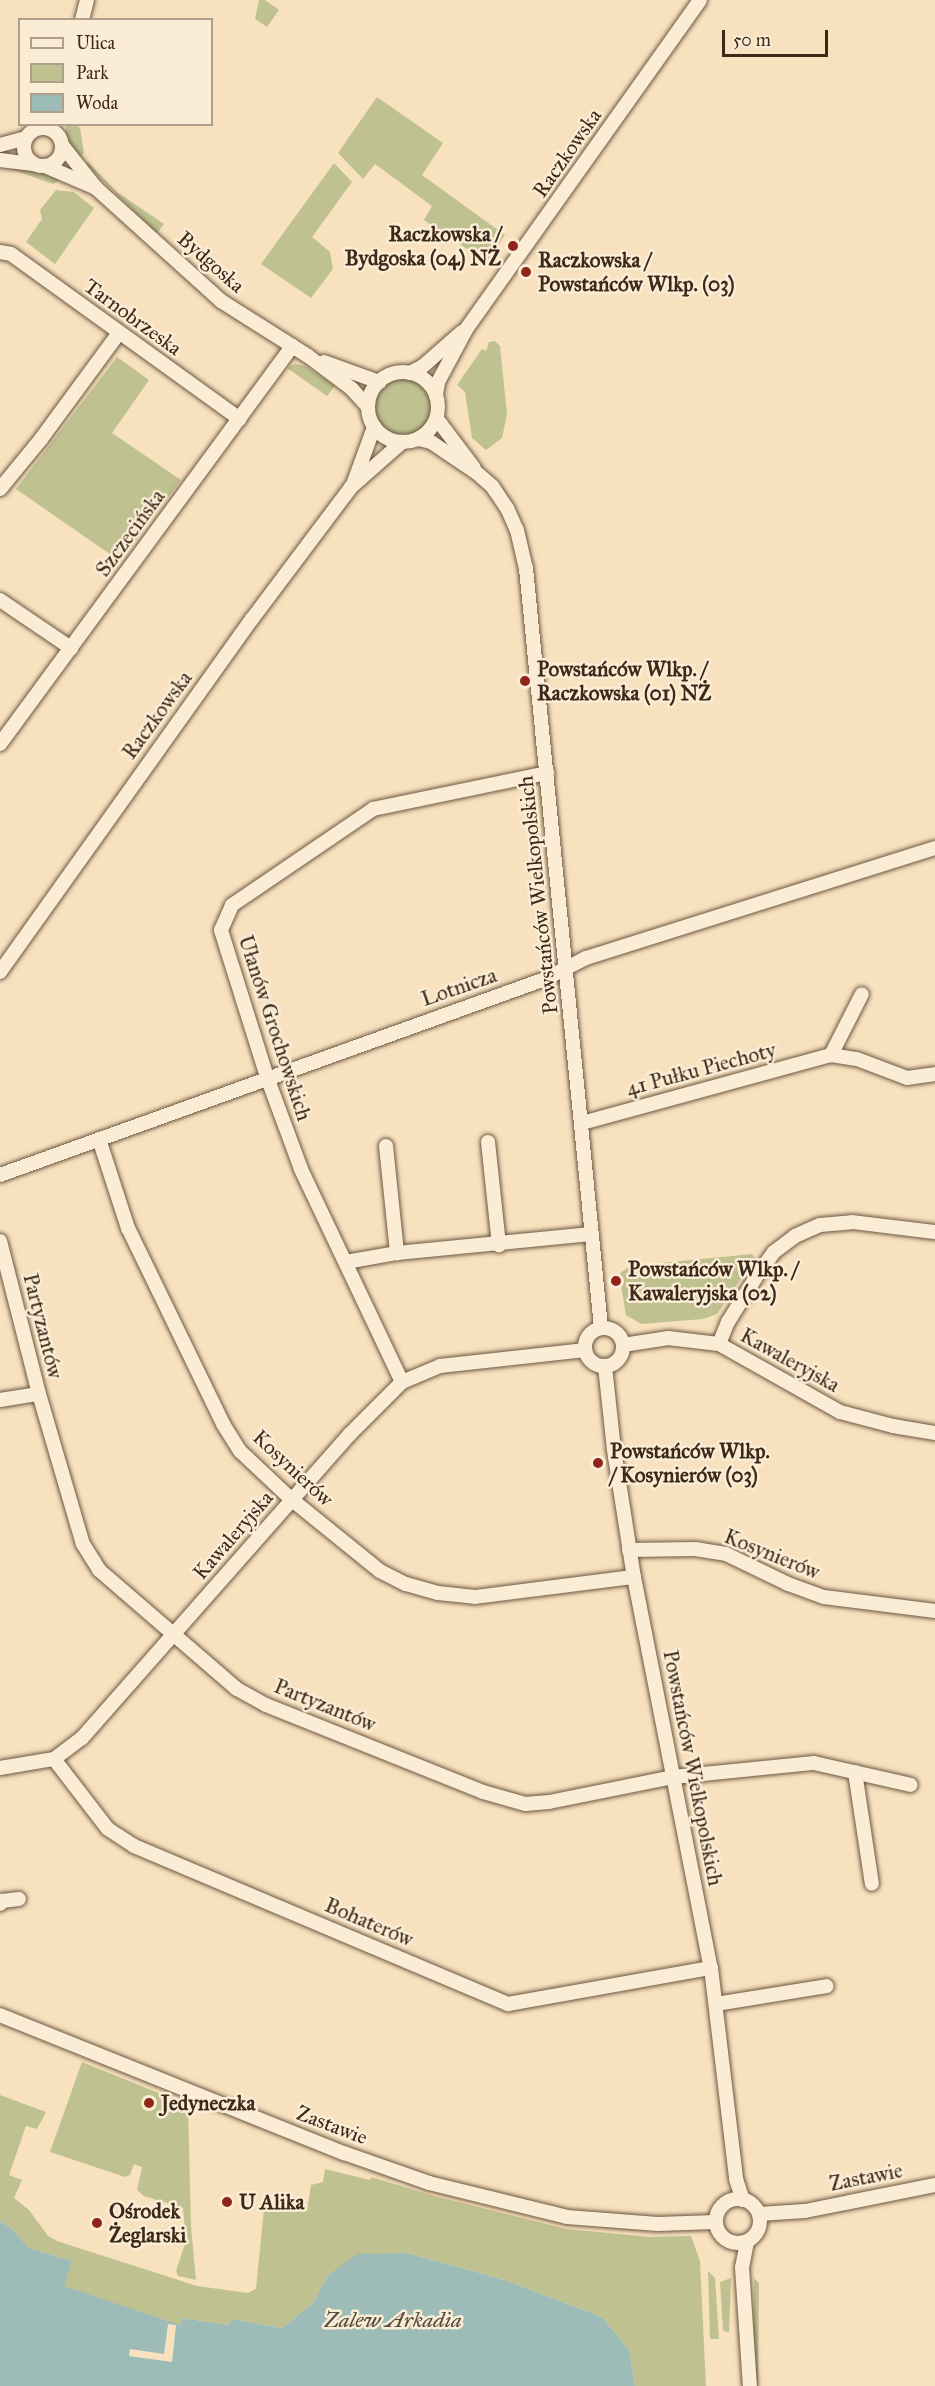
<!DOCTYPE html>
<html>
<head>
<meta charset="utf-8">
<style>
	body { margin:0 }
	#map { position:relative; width:935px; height:2386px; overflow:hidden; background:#f8e1be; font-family:"IM FELL Great Primer",serif }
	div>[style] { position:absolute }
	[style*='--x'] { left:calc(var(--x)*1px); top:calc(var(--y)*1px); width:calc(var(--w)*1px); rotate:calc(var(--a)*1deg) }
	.green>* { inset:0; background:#bfc290 }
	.round { border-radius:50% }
	.water>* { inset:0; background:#9ebcb7 }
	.pier>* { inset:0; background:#f8e1be }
	.roads { filter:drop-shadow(0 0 2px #6b5742) drop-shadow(0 0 2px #6b5742) }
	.minor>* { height:14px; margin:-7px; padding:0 7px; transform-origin:7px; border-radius:7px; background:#faecd5 }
	.minor>.ring { margin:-7px; padding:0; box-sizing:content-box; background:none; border:14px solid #faecd5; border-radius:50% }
	.dots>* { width:16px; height:16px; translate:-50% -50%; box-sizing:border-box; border:3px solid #faecd5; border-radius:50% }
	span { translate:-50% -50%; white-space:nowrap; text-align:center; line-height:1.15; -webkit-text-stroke:5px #faecd5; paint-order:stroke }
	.street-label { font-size:21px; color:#3c2919 }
	.poi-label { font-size:21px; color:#3c2919; font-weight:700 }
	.right { translate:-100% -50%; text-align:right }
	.left { translate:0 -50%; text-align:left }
	.water-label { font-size:22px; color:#544e40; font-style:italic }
	.legend { position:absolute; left:18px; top:18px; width:195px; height:108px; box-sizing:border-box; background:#faecd5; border:2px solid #ae9e8a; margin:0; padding:8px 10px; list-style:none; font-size:18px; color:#3c2919 }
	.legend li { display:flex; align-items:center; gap:12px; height:30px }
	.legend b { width:30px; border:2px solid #ae9e8a }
	.scale { position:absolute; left:722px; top:30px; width:106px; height:27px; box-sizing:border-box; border:3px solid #3c2919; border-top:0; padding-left:8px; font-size:18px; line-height:21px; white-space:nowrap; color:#3c2919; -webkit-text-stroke:4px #faecd5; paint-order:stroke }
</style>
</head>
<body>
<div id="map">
	<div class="green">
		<i style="clip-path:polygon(259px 0,265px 0,279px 10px,267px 27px,255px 19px)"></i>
		<i style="clip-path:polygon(377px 97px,443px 143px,422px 175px,505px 235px,486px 262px,424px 220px,432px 206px,375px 164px,363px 179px,338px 153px)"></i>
		<i style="clip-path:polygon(66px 125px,76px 125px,80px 128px,84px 153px,79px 157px,65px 139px)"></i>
		<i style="clip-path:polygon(88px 162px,117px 192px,164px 224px,157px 233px,85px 164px)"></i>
		<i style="clip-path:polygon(334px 163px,352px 182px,312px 237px,330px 252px,333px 269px,311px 298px,261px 264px)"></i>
		<i style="clip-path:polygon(10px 165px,31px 167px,62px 179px,53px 184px,11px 169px)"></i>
		<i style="clip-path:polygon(56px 190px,74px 192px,94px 208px,55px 264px,26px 242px,42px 219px,40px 210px)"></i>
		<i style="clip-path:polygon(495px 341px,500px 346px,507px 414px,502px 438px,486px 450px,472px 438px,465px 392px,457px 385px,482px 349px,486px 351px,489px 342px)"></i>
		<i style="clip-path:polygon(117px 357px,149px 380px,112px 433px,181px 480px,120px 561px,16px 489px)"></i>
		<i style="clip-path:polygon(295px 364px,305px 366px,335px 386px,327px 396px,287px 368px)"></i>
		<i class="round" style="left:368px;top:372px;width:70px;height:70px"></i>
		<i style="clip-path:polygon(752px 1254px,755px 1258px,717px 1314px,703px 1319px,641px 1324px,626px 1315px,619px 1274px,630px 1266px)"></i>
		<i style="clip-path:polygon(82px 2062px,188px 2105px,191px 2227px,196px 2280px,178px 2276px,176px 2271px,186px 2241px,183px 2208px,144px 2196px,137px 2190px,142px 2167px,134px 2164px,130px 2175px,125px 2177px,50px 2152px)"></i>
		<i style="clip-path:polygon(0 2095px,46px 2112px,37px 2129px,26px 2126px,9px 2175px,22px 2180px,14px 2198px,29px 2210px,48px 2236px,57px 2241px,197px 2286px,248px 2293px,256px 2289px,264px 2209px,307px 2211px,311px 2185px,323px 2182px,325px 2169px,370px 2180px,371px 2177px,434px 2196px,566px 2229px,651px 2237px,691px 2236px,700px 2261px,706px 2386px,635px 2386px,629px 2350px,602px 2317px,505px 2280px,407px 2253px,328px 2275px,313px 2303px,282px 2328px,232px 2319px,229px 2325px,182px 2318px,180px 2325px,168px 2324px,63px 2286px,72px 2261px,29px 2248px,11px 2228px,0 2221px)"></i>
		<i style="clip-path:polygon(708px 2271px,715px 2278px,719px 2339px,710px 2339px)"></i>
		<i style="clip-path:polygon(731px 2278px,729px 2332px,726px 2332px,723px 2330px,720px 2282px)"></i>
		<i style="clip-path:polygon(754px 2278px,759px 2283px,758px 2386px,755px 2386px,753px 2356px)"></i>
	</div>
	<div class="water">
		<i style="clip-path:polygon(0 2221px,11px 2228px,29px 2248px,72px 2261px,64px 2286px,180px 2325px,182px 2318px,229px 2325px,232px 2319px,282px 2328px,313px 2303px,328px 2275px,358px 2254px,407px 2253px,505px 2280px,602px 2317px,629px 2350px,635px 2386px,0 2386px)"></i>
	</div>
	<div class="pier">
		<i style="clip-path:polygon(168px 2324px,176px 2325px,172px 2362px,129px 2356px,130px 2349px,164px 2354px)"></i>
	</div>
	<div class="roads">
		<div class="minor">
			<i style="--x:82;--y:20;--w:21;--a:-76"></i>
			<i class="ring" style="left:24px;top:128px;width:24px;height:24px"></i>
			<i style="--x:0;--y:145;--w:27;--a:-15"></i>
			<i style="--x:62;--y:145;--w:55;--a:51.7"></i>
			<i style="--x:96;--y:188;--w:169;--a:42.1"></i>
			<i style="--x:221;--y:301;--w:103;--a:32.3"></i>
			<i style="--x:308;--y:356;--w:54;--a:36.7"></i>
			<i style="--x:351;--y:388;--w:25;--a:48"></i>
			<i style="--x:0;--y:160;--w:34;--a:7"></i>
			<i style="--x:45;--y:166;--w:56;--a:23.3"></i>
			<i style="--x:0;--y:252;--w:11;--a:10"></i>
			<i style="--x:11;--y:254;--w:282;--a:35.8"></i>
			<i style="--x:324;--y:362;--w:59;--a:20"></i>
			<i class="ring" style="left:368px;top:372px;width:56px;height:56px"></i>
			<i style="--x:410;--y:373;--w:13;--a:-27"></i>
			<i style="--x:422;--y:367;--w:53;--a:-41.2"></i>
			<i style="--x:436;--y:395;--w:13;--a:-81"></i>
			<i style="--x:438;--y:382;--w:61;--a:-61.8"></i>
			<i style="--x:467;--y:328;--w:402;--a:-54.6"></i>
			<i style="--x:437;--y:419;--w:61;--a:52.9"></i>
			<i style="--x:419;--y:439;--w:12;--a:14"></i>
			<i style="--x:431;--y:442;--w:55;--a:34"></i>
			<i style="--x:477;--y:473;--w:20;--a:41"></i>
			<i style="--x:492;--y:486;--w:27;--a:56"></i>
			<i style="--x:507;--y:508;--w:24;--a:66"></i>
			<i style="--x:517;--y:530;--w:39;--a:77"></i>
			<i style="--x:526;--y:568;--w:764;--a:84.36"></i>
			<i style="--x:354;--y:482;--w:59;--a:-70"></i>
			<i style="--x:0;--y:489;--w:65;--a:-50.6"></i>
			<i style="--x:41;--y:439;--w:132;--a:-53.7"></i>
			<i style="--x:0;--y:600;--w:86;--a:34.1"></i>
			<i style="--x:0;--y:744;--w:494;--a:-53.7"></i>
			<i style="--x:0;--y:972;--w:434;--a:-54.5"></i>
			<i style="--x:252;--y:619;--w:165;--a:-53.1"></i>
			<i style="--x:351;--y:487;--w:68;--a:-41.4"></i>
			<i style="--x:831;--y:1055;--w:68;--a:-63.1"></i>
			<i style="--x:582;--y:1123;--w:258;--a:-15.3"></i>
			<i style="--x:831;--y:1055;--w:26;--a:9"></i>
			<i style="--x:857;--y:1059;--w:53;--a:20.8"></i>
			<i style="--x:907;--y:1078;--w:28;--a:-8"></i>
			<i style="--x:99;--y:1139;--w:94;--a:72"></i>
			<i style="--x:128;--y:1228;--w:218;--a:64.1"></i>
			<i style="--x:223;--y:1424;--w:32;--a:58"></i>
			<i style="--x:240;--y:1451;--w:70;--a:43.3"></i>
			<i style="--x:291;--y:1499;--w:114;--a:39"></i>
			<i style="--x:380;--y:1571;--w:29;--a:27"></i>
			<i style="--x:406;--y:1584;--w:33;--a:16"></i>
			<i style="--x:438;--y:1593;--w:37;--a:6"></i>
			<i style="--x:475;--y:1597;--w:160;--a:-7.2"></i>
			<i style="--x:488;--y:1142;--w:104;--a:83.9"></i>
			<i style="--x:386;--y:1146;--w:108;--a:84.1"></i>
			<i style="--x:0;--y:1175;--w:579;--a:-19.78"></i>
			<i style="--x:545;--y:979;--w:46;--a:-27.1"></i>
			<i style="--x:586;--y:958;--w:366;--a:-17.5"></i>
			<i style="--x:0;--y:1241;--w:158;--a:75.7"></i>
			<i style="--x:39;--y:1394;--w:156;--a:73.7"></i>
			<i style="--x:83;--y:1544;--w:31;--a:58"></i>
			<i style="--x:99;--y:1570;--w:182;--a:40.8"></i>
			<i style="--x:237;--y:1689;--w:33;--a:29"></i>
			<i style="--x:266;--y:1705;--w:234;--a:21.8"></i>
			<i style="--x:483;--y:1792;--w:44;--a:15.9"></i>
			<i style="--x:525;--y:1804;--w:24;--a:-5"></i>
			<i style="--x:549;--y:1802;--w:126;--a:-11.4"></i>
			<i style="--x:673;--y:1777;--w:142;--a:-5.7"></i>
			<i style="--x:814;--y:1763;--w:99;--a:12.8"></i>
			<i style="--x:346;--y:1262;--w:52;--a:-10"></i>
			<i style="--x:397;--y:1253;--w:195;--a:-5.6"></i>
			<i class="ring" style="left:585px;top:1328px;width:24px;height:24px"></i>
			<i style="--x:719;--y:1344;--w:24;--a:-68"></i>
			<i style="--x:728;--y:1322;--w:57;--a:-58"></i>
			<i style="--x:758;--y:1274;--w:27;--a:-54"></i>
			<i style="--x:774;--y:1252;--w:26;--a:-37"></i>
			<i style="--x:795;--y:1236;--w:27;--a:-24"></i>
			<i style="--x:820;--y:1225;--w:32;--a:-5"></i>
			<i style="--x:852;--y:1222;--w:84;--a:6.9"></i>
			<i style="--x:623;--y:1345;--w:46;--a:-8.8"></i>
			<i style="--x:668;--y:1338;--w:51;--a:6.7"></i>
			<i style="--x:719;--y:1344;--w:139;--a:29.3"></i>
			<i style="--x:840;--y:1412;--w:55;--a:14.8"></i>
			<i style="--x:893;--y:1426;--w:43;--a:9.5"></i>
			<i style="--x:605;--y:1366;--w:84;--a:83.9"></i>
			<i style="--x:614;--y:1450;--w:129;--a:81.1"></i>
			<i style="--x:634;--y:1577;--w:399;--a:78.9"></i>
			<i style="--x:711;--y:1968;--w:212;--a:83.2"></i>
			<i style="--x:736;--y:2179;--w:22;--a:72"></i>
			<i style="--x:402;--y:1382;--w:236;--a:-115.4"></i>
			<i style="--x:301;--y:1169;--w:98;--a:-110.3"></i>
			<i style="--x:267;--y:1077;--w:154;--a:-107.4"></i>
			<i style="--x:221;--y:930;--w:27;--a:-66"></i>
			<i style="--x:232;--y:905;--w:171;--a:-34.2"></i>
			<i style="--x:373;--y:809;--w:178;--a:-11.7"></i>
			<i style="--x:0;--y:1400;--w:39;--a:-9"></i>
			<i style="--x:629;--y:1550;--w:66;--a:-0.9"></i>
			<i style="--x:695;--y:1549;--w:31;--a:9"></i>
			<i style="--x:726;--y:1554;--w:69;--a:25.8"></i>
			<i style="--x:788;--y:1584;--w:38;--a:20"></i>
			<i style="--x:824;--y:1597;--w:112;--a:7.2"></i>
			<i style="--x:54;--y:1759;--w:88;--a:52.4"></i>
			<i style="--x:108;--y:1829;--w:31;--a:33"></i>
			<i style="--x:134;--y:1846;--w:406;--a:22.9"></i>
			<i style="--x:508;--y:2004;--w:206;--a:-10.1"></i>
			<i style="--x:0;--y:1768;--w:55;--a:-9.5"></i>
			<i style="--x:54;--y:1759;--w:35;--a:-37"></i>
			<i style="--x:82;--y:1738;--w:404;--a:-48.6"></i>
			<i style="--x:349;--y:1435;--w:75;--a:-45"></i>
			<i style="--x:402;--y:1382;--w:41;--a:-22.8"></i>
			<i style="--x:440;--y:1366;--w:146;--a:-6.3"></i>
			<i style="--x:855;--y:1772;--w:113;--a:81.4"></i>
			<i style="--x:0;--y:1904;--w:4;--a:-56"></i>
			<i style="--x:2;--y:1901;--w:17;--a:-7"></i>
			<i style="--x:716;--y:2004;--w:112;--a:-9.2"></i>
			<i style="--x:0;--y:2015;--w:371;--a:21.9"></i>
			<i style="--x:344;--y:2153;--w:90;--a:19.4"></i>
			<i style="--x:429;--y:2183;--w:142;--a:13.8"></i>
			<i style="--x:567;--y:2217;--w:91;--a:4.4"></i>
			<i style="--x:658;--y:2224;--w:57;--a:-2"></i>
			<i class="ring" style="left:716px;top:2199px;width:30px;height:30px"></i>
			<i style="--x:759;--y:2214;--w:46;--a:-3.7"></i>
			<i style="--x:805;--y:2211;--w:133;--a:-11.3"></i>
			<i style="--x:747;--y:2242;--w:25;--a:101"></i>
			<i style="--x:742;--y:2267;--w:119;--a:86.2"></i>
		</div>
	</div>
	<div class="dots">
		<i style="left:513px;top:246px;background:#8f2418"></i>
		<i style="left:526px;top:272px;background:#8f2418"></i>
		<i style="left:525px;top:681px;background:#8f2418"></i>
		<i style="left:616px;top:1281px;background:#8f2418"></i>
		<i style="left:598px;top:1463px;background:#8f2418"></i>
		<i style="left:149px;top:2103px;background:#8f2418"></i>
		<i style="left:227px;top:2202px;background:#8f2418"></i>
		<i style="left:97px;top:2223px;background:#8f2418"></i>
	</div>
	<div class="street-label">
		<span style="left:567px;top:153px;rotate:-55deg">Raczkowska</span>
		<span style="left:211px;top:262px;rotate:41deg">Bydgoska</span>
		<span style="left:133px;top:317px;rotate:36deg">Tarnobrzeska</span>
		<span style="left:130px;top:533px;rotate:-54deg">Szczecińska</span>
		<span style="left:157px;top:715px;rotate:-54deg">Raczkowska</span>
		<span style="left:538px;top:895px;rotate:-96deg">Powstańców Wielkopolskich</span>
		<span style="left:459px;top:987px;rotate:-19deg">Lotnicza</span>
		<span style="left:275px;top:1028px;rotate:72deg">Ułanów Grochowskich</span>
		<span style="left:701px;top:1069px;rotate:-15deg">41 Pułku Piechoty</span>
		<span style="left:43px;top:1326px;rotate:76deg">Partyzantów</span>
		<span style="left:790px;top:1360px;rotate:29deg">Kawaleryjska</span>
		<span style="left:293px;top:1468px;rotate:43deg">Kosynierów</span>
		<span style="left:233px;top:1535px;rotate:-49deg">Kawaleryjska</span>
		<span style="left:772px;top:1554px;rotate:22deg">Kosynierów</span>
		<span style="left:325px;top:1705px;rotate:22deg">Partyzantów</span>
		<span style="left:693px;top:1768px;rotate:79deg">Powstańców Wielkopolskich</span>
		<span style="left:369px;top:1922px;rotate:23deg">Bohaterów</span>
		<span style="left:332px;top:2125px;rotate:21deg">Zastawie</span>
		<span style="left:866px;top:2177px;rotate:-11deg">Zastawie</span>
	</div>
	<div class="poi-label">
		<span class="right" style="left:501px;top:246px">Raczkowska /<br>Bydgoska (04) NŻ</span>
		<span class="left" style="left:538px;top:272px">Raczkowska /<br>Powstańców Wlkp. (03)</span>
		<span class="left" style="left:537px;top:681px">Powstańców Wlkp. /<br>Raczkowska (01) NŻ</span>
		<span class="left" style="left:628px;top:1281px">Powstańców Wlkp. /<br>Kawaleryjska (02)</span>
		<span class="left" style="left:610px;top:1463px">Powstańców Wlkp.<br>/ Kosynierów (03)</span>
		<span class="left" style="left:161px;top:2103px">Jedyneczka</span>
		<span class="left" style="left:239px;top:2202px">U Alika</span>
		<span class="left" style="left:109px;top:2223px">Ośrodek<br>Żeglarski</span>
	</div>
	<div class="water-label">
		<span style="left:393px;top:2320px">Zalew Arkadia</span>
	</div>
	<ul class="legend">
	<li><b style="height:8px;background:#faecd5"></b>Ulica</li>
	<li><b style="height:16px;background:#bfc290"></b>Park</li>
	<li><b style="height:16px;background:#9ebcb7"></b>Woda</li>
	</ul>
	<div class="scale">50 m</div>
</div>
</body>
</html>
